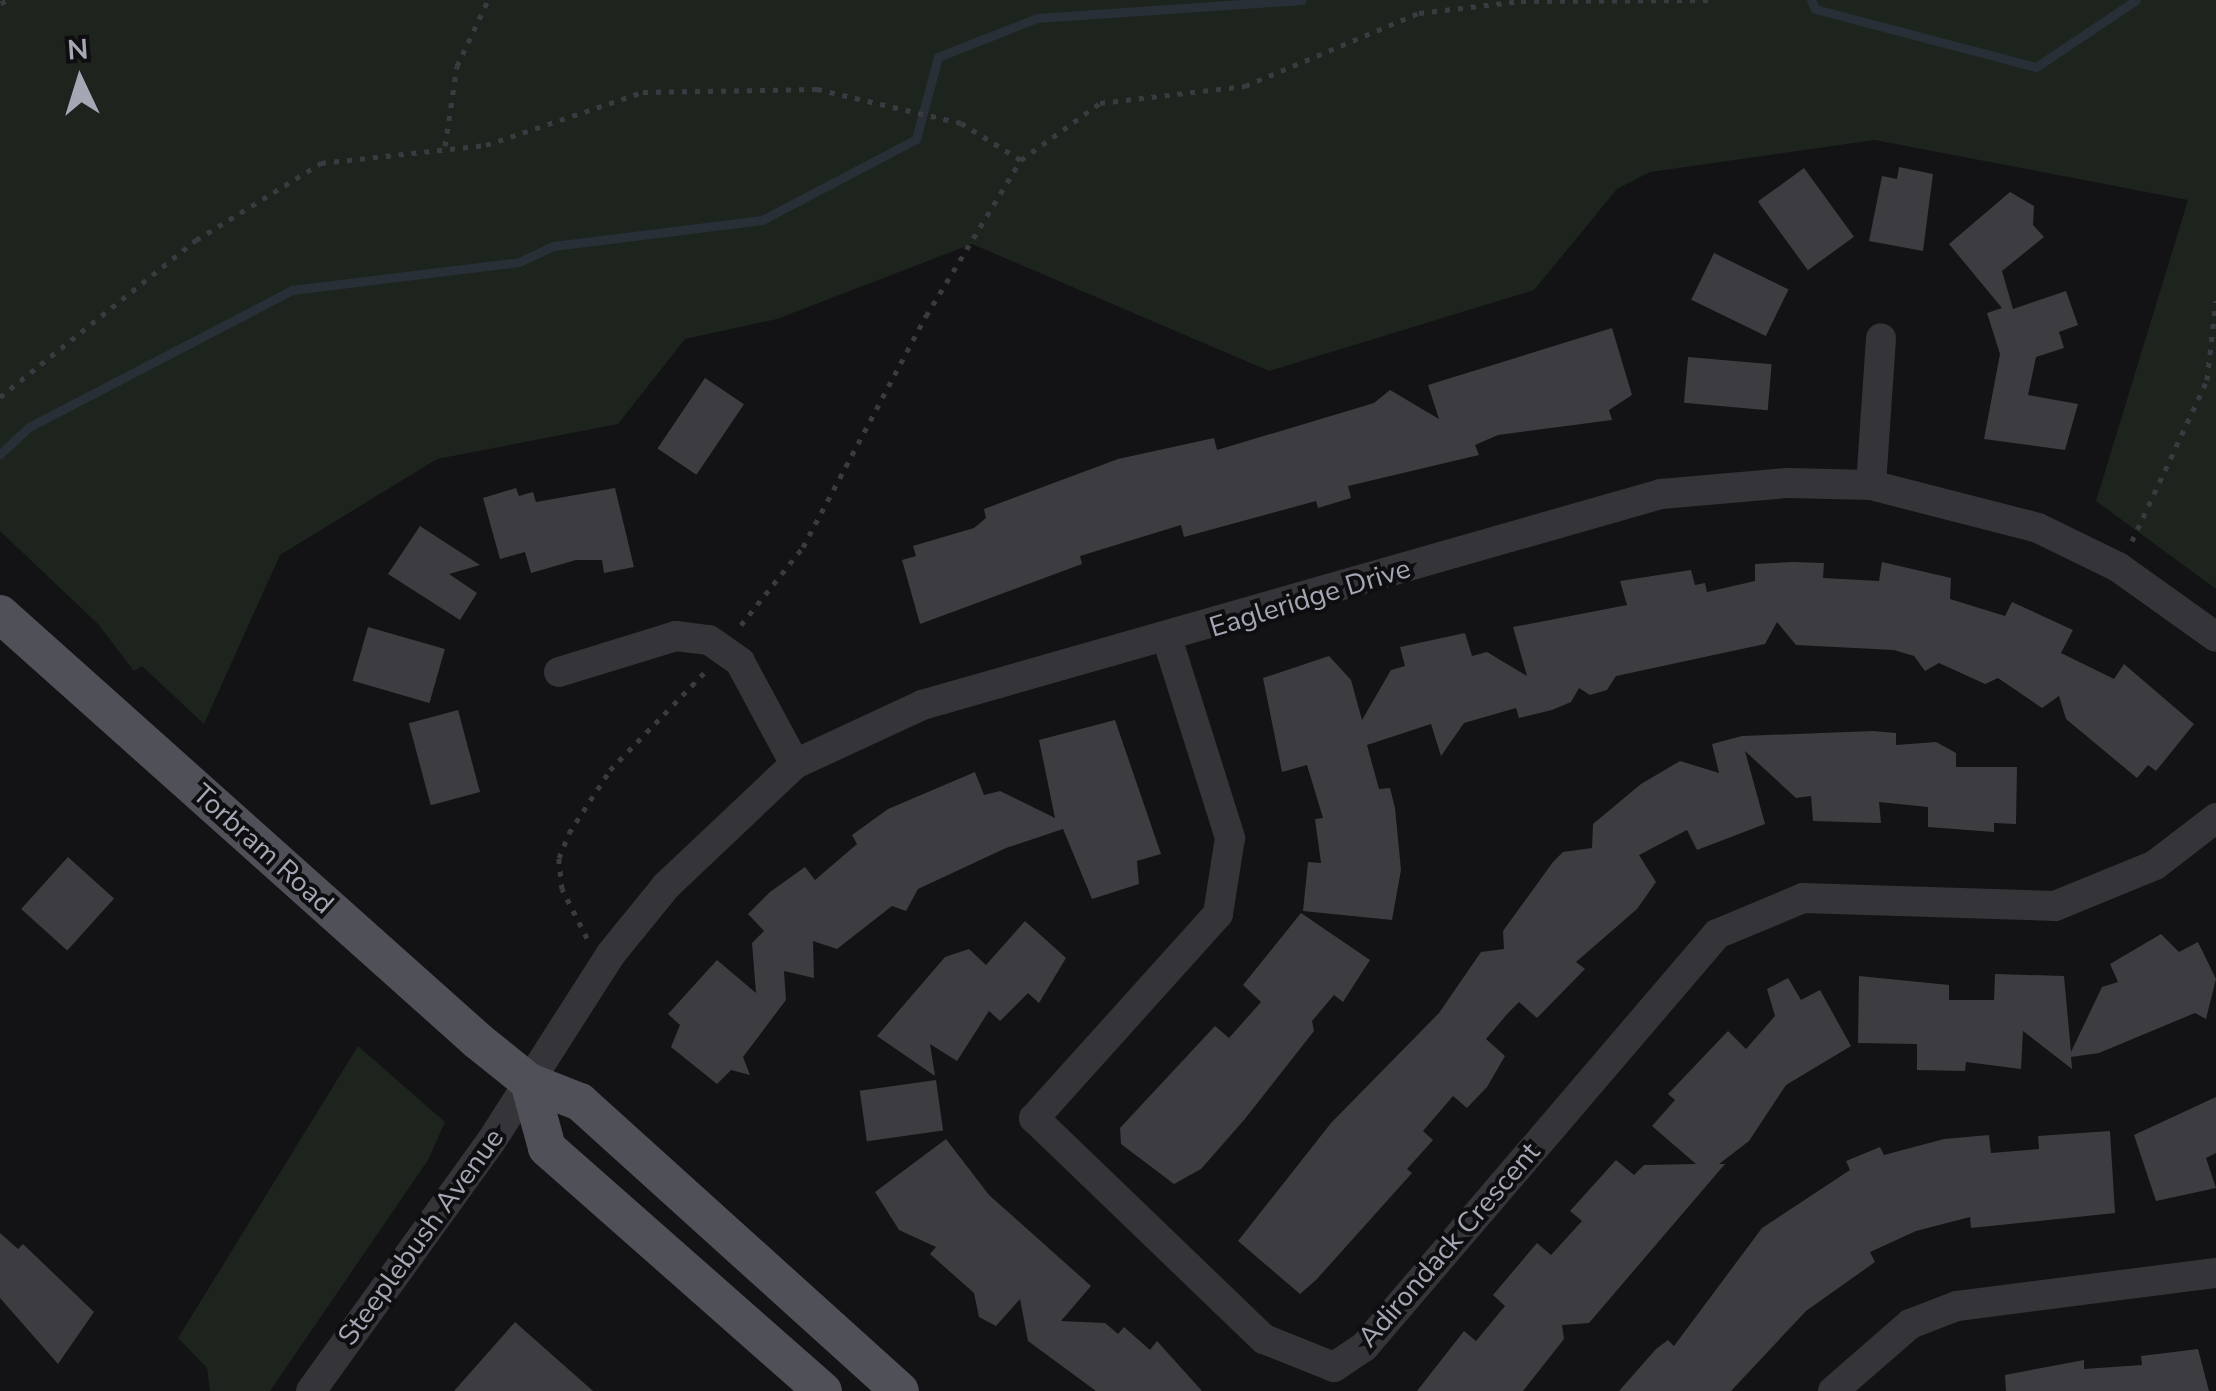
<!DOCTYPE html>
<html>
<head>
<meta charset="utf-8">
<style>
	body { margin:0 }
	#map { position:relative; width:2216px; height:1391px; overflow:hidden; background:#131214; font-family:"Nunito Sans",sans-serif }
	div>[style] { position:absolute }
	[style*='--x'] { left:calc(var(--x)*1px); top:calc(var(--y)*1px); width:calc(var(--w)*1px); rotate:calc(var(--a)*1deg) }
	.green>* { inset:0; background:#1d241e }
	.stream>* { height:9px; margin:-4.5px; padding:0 4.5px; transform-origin:4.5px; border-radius:4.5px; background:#292f37 }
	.building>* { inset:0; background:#3d3c41; transform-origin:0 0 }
	.path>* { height:5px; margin-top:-2.5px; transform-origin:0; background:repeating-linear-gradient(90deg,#3a3b40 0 5px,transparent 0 13px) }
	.minor>* { height:30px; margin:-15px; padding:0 15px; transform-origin:15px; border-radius:15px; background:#343439 }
	.major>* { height:38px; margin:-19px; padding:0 19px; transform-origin:19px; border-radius:19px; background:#505058 }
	span { translate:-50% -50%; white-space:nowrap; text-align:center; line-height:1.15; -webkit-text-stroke:8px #0e0d0f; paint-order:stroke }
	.street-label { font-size:28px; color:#a4a7b4 }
	.north { position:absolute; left:30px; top:30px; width:100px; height:100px; -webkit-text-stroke:8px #0e0d0f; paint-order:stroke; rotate:356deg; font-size:28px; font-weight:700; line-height:40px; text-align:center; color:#a4a7b4 }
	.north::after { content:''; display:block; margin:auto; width:35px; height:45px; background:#a4a7b4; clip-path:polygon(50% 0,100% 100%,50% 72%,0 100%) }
</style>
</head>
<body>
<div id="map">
	<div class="green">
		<i style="clip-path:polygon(0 0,2216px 0,2216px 589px,2096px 501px,2188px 200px,1875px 140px,1650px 172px,1617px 189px,1534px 290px,1269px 371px,972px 244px,777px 319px,685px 339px,618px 424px,437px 459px,280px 555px,204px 724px,142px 666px,134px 671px,98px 624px,0 531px)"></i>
		<i style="clip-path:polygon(358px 1046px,445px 1122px,428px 1160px,270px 1391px,210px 1391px,207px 1368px,178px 1338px)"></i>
	</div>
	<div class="stream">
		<i style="--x:1811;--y:0;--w:10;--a:66"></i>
		<i style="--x:1815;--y:9;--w:228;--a:14.7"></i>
		<i style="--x:2036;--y:67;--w:120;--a:-33.8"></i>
		<i style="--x:0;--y:454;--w:40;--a:-43"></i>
		<i style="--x:29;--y:427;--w:297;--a:-27.5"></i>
		<i style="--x:292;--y:290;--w:229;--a:-7"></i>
		<i style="--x:519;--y:262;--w:38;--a:-25"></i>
		<i style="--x:553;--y:246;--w:211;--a:-7.1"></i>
		<i style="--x:762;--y:220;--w:174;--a:-27.7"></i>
		<i style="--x:916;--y:139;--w:85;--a:-75"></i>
		<i style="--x:938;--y:57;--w:106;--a:-21.5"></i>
		<i style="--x:1037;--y:18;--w:265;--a:-3.9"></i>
	</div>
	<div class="building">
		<i style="clip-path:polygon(1899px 167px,1933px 174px,1923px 251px,1869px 241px,1882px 176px,1897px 179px)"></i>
		<i style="left:1804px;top:168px;width:85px;height:57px;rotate:54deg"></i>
		<i style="clip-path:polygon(2010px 192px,2034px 206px,2033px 225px,2044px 237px,2002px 271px,2013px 309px,2066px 291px,2078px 325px,2059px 332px,2064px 348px,2036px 357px,2028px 395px,2078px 404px,2065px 450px,1984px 439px,2000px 354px,1987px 313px,2002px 308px,1949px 244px)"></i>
		<i style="left:1714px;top:253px;width:83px;height:52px;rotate:26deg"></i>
		<i style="clip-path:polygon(1612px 328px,1632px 395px,1609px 410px,1612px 420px,1498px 435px,1475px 445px,1479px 455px,1348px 486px,1351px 498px,1318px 508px,1316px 501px,1184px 537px,1181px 525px,1080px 556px,1082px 564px,920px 624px,902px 560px,916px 556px,913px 546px,974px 528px,986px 518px,984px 509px,1118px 459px,1214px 438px,1217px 450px,1374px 403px,1390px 390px,1439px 419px,1428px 385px)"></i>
		<i style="left:1688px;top:357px;width:84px;height:46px;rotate:5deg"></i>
		<i style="left:705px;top:378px;width:47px;height:85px;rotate:34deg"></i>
		<i style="clip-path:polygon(516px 488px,519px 496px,533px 492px,536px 502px,615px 488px,634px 567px,604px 573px,602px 560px,576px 560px,531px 573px,525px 552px,500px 559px,483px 498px)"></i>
		<i style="clip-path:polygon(420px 526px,480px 565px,449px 574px,477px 593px,460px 620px,388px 574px)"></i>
		<i style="clip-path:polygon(1882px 562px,1951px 578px,1950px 599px,2005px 616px,2012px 602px,2073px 630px,2061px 653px,2114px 679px,2124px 664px,2194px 724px,2156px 771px,2148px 765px,2137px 778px,2066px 719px,2059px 696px,2042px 708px,1998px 678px,1985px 684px,1939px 663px,1925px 671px,1914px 656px,1894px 650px,1796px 645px,1777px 622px,1765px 644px,1616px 676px,1607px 690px,1590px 695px,1579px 688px,1571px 702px,1552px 710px,1519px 718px,1516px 708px,1464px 723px,1441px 756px,1431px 724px,1367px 745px,1379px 789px,1390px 788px,1395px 808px,1401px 870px,1392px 920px,1303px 911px,1308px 862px,1321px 863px,1315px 819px,1323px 818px,1307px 765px,1282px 772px,1263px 678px,1329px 656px,1351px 680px,1362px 720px,1391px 670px,1405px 666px,1400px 647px,1465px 633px,1472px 656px,1487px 652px,1527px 676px,1513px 627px,1627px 605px,1620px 581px,1691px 570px,1695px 585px,1705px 583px,1707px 592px,1755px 581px,1755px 564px,1793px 562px,1824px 563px,1823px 578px,1879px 581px)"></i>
		<i style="left:368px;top:627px;width:80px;height:56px;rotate:16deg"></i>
		<i style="left:458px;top:710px;width:85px;height:51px;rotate:75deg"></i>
		<i style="clip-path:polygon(1115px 720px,1161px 854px,1137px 861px,1139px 884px,1092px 899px,1063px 829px,1006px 848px,918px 889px,906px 911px,892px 906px,837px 949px,813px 941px,814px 978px,784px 971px,786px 1000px,743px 1057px,750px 1075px,731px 1070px,717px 1084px,671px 1047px,680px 1025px,668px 1014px,717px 960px,756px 993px,752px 943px,764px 931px,748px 914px,770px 892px,805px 867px,815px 880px,857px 844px,852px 835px,888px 809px,975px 772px,984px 795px,1000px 791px,1055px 818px,1039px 740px)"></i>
		<i style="clip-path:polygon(1873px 731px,1896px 733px,1896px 745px,1936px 742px,1956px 753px,1956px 767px,2017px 767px,2016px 824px,1994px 823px,1994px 832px,1928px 827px,1928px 807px,1879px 802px,1881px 823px,1813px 821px,1811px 796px,1796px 798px,1745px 751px,1765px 824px,1697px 850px,1687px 830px,1639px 855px,1656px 882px,1637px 909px,1576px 962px,1585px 969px,1537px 1018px,1519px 1002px,1508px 1013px,1486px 1039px,1505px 1056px,1487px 1087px,1467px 1108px,1453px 1096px,1423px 1131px,1433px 1140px,1407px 1169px,1412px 1173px,1316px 1280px,1300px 1294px,1238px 1241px,1331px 1123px,1439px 1013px,1481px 952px,1504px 949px,1503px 931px,1553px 862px,1563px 852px,1592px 848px,1593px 824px,1641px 784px,1680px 761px,1719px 773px,1712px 744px,1742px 736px)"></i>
		<i style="left:68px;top:857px;width:62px;height:70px;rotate:42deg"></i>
		<i style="clip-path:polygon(1301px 913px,1370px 960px,1343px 1002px,1334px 995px,1312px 1021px,1314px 1031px,1244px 1120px,1201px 1169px,1174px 1184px,1121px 1144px,1120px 1128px,1215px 1026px,1229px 1038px,1261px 1002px,1243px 985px)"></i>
		<i style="clip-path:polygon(1025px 921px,1066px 958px,1039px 1003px,1028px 993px,1000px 1021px,989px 1011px,957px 1061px,930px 1044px,935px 1076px,877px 1036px,945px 957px,969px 949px,986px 965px)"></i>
		<i style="clip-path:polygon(2161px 934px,2179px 952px,2198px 942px,2216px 979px,2206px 1019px,2195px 1013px,2099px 1053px,2071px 1057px,2072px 1069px,2023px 1031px,2021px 1069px,1966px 1062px,1965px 1071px,1917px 1070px,1917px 1044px,1858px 1043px,1859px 976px,1949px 985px,1949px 1000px,1994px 1000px,1995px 974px,2064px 976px,2071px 1052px,2102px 987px,2118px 982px,2110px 964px)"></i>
		<i style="clip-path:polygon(1788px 978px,1801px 1000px,1820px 990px,1851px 1046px,1786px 1085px,1749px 1141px,1719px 1164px,1725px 1164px,1589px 1323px,1562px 1325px,1564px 1339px,1523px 1391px,1417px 1391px,1464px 1331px,1476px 1341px,1505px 1306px,1493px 1295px,1537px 1243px,1551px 1255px,1582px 1221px,1570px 1211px,1616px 1160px,1634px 1175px,1644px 1165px,1696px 1164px,1652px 1126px,1675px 1100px,1668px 1094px,1728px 1031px,1746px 1049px,1775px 1016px,1767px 989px)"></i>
		<i style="left:936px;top:1080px;width:51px;height:77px;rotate:82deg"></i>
		<i style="clip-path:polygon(2216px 1097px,2216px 1153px,2206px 1158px,2216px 1188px,2156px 1201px,2134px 1135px)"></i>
		<i style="clip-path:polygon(2110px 1131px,2115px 1213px,1971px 1228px,1970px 1217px,1916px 1231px,1870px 1252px,1875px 1262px,1806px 1311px,1731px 1391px,1619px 1391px,1656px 1349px,1668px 1340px,1674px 1346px,1762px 1228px,1850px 1170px,1846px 1161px,1880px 1147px,1884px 1155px,1944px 1139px,1989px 1135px,1991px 1153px,2039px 1149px,2038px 1136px)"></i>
		<i style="clip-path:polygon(946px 1139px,989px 1195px,1091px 1286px,1061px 1321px,1105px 1323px,1118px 1334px,1124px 1327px,1150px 1350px,1157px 1341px,1202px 1391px,1096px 1391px,1028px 1341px,1020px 1299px,996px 1326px,979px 1317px,974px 1293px,930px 1254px,936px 1247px,899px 1230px,875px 1192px)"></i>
		<i style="clip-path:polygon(0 1233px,18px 1249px,23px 1244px,94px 1312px,58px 1364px,0 1298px)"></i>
		<i style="clip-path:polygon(515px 1322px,593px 1391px,454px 1391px)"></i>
		<i style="clip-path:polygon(2198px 1349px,2209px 1391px,2006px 1391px,2005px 1375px,2084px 1360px,2084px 1369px,2142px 1365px,2141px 1356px)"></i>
	</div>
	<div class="path">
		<i style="--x:2;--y:0;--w:9;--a:63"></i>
		<i style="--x:445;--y:146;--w:81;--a:-81.5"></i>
		<i style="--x:457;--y:66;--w:73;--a:-64.8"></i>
		<i style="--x:0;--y:397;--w:251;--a:-38.7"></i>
		<i style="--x:196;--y:240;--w:147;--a:-31.6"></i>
		<i style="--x:321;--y:163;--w:166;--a:-6.2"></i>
		<i style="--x:486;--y:145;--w:166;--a:-18.7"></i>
		<i style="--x:643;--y:92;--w:174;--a:-1"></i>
		<i style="--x:817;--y:89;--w:148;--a:13.3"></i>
		<i style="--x:961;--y:123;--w:70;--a:31.7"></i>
		<i style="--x:2132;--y:541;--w:178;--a:-65"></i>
		<i style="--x:2207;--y:380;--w:80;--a:-83.5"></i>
		<i style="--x:741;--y:625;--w:100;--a:-51.5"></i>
		<i style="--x:803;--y:547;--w:262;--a:-62"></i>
		<i style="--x:926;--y:316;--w:183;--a:-58.7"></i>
		<i style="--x:1021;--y:160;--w:97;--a:-35.8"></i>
		<i style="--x:1100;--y:103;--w:146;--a:-6.7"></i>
		<i style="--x:1245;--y:86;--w:189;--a:-22.8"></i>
		<i style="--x:1419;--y:13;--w:103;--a:-6.7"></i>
		<i style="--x:1521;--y:1;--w:187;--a:-0.3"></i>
		<i style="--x:587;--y:938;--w:55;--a:-117"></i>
		<i style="--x:562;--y:889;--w:31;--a:-96"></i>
		<i style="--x:559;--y:858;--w:27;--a:-68"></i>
		<i style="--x:569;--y:833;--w:75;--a:-56.9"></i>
		<i style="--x:610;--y:770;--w:135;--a:-45.9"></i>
	</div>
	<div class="minor">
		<i style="--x:1871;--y:485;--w:147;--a:-86.1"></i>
		<i style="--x:1168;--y:641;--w:207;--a:72.5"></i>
		<i style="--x:1230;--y:838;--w:77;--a:99"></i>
		<i style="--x:1218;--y:914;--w:275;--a:132"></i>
		<i style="--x:1034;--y:1118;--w:319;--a:43.9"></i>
		<i style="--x:1264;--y:1339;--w:75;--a:21.8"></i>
		<i style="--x:1334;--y:1367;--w:36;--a:-34"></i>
		<i style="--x:1364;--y:1347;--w:543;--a:-49.48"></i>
		<i style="--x:1717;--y:934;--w:93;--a:-22.7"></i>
		<i style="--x:1803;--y:898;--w:252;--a:1.8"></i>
		<i style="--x:2055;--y:906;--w:108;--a:-22.3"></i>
		<i style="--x:2155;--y:865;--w:77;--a:-37.6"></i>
		<i style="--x:559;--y:672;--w:122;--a:-17.1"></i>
		<i style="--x:676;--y:636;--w:33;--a:7"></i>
		<i style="--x:709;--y:640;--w:38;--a:35"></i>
		<i style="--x:740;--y:662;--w:116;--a:61.7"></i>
		<i style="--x:311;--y:1391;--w:306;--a:-54.2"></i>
		<i style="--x:490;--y:1143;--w:223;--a:-57.4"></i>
		<i style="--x:610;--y:955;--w:89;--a:-50.9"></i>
		<i style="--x:666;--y:886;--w:178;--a:-43.4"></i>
		<i style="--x:795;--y:764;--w:140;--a:-24.9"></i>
		<i style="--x:922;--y:705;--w:769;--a:-15.94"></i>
		<i style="--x:1661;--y:494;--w:127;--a:-5"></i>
		<i style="--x:1788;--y:483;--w:83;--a:1.4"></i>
		<i style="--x:1871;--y:485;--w:172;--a:14.4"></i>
		<i style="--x:2038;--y:528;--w:89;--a:26"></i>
		<i style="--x:2118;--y:567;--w:120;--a:35.5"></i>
		<i style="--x:1833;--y:1391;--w:102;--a:-41"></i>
		<i style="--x:1910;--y:1324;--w:50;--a:-21"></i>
		<i style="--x:1957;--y:1306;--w:261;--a:-7.3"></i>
	</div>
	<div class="major">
		<i style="--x:0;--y:614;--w:641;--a:41.77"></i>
		<i style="--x:478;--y:1041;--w:65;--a:38.8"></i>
		<i style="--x:529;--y:1082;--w:55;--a:21.4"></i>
		<i style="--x:580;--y:1102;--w:431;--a:42.1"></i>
		<i style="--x:529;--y:1082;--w:68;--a:74.7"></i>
		<i style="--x:547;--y:1148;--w:368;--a:41.4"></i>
	</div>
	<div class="street-label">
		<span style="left:1310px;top:598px;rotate:-17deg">Eagleridge Drive</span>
		<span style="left:263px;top:849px;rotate:42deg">Torbram Road</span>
		<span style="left:421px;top:1237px;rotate:-54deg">Steeplebush Avenue</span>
		<span style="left:1449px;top:1245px;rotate:-49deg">Adirondack Crescent</span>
	</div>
	<div class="north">N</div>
</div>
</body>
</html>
